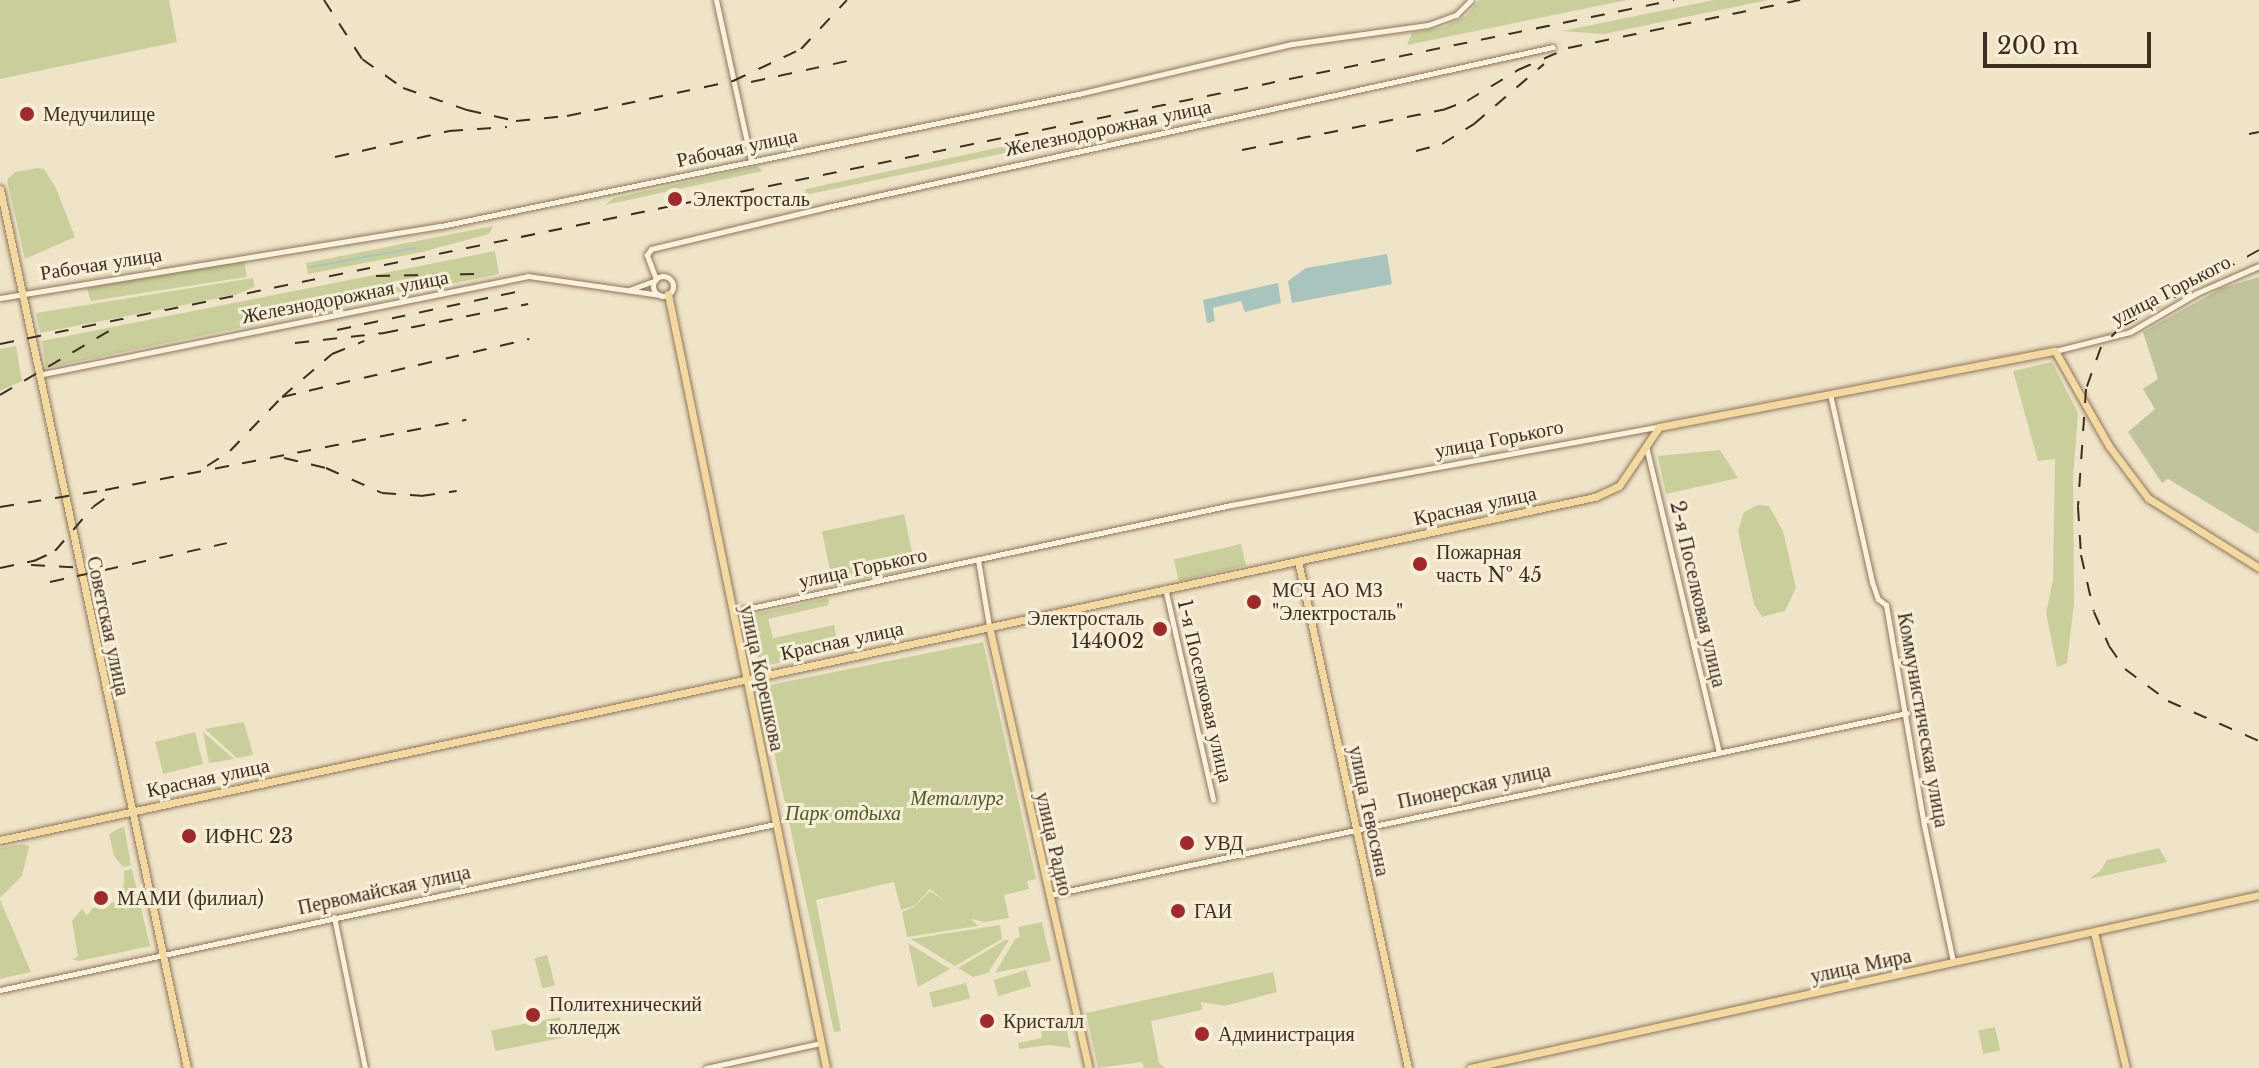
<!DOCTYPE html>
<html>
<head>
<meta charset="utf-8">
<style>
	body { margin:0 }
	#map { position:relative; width:2259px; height:1068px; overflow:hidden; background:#f0e4c8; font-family:"Libre Baskerville",serif }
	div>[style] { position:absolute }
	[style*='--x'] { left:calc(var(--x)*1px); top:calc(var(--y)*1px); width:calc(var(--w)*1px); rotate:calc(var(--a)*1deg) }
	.green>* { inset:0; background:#c9cf9b; transform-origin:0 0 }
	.cemetery>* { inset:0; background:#bfc49a }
	.water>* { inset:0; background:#a9c4bc }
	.stream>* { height:2px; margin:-1px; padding:0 1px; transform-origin:1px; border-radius:1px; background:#a9c4bc }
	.roads { filter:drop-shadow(0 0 2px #8d765c) drop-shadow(0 0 2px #8d765c) }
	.minor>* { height:5px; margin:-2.5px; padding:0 2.5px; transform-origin:2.5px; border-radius:2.5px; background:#faf1dc }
	.minor>.ring { margin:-2.5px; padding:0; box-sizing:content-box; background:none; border:5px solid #faf1dc; border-radius:50% }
	.major>* { height:7px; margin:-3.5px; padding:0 3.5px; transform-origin:3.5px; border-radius:3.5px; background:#f3d9a0 }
	.rail>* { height:2px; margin-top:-1px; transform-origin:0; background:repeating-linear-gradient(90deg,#3d2e20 0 14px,transparent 0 28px) }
	.dots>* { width:22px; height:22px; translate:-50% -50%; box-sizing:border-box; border:4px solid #f7eed8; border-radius:50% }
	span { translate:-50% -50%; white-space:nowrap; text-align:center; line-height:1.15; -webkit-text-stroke:6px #f7eed8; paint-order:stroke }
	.poi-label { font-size:20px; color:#3d2e20 }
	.left { translate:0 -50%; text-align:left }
	.right { translate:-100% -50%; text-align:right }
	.street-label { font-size:20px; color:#3d2e20 }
	.park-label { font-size:20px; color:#4d5a26; font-style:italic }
	.scale { position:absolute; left:1983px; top:32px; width:168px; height:36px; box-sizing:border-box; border:4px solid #3d2e20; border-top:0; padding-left:10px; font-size:24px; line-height:28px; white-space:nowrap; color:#3d2e20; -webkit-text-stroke:6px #f7eed8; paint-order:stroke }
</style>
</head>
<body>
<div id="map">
	<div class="green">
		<i style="clip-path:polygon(0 0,169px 0,177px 42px,0 79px)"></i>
		<i style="clip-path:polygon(1479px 0,1627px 0,1407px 45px,1412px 33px,1444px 27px,1466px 16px)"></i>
		<i style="clip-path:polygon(1714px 0,1768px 0,1604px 34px,1562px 31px)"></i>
		<i style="clip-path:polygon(1001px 147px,1014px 151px,805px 195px,806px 189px)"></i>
		<i style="clip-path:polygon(757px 166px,763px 171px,605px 205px,614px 198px)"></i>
		<i style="clip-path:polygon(37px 168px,44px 169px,56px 188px,75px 237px,25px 259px,7px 180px,15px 172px)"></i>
		<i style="clip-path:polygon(493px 226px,489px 234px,422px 252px,308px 274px,306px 263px)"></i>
		<i style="clip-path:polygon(495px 251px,499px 274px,46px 368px,42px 341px)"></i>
		<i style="clip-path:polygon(244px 260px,247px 277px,91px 301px,87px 288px)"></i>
		<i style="clip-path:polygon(253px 278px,255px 287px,235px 295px,40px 333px,36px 313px)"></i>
		<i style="clip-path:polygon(16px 346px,22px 381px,0 391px,0 349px)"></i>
		<i style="clip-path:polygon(2052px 362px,2078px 413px,2073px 477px,2074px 603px,2067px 663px,2057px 667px,2046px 613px,2053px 580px,2055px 459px,2038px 461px,2013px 371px)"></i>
		<i style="clip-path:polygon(1720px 450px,1738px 478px,1666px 494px,1658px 456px)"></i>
		<i style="clip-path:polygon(1758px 505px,1769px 506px,1783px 531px,1796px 588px,1785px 611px,1762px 617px,1754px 604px,1738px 531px,1744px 512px)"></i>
		<i style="left:904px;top:514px;width:55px;height:84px;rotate:78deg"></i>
		<i style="left:1241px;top:544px;width:22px;height:69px;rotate:77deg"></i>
		<i style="clip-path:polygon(828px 598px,829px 605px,768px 619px,773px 638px,834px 625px,839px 650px,760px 667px,750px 615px)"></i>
		<i style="clip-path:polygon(983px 642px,1036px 879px,1027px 881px,1029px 889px,1004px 895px,1009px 918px,985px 922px,971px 919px,978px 926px,907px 937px,902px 912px,914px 907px,930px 891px,946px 902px,930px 889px,914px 906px,901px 910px,894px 882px,816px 900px,841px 1031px,834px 1032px,760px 687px)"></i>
		<i style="clip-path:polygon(244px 722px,253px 755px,237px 758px,205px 729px)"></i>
		<i style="left:195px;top:732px;width:33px;height:41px;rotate:76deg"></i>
		<i style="clip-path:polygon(203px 732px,234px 759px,209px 763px)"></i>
		<i style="clip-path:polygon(124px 826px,131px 865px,123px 867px,114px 856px,109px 834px)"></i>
		<i style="clip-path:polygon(22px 844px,29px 846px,22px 876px,0 898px,0 848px)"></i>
		<i style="clip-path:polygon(2159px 848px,2167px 862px,2089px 879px,2101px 870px,2107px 860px)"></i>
		<i style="clip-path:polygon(132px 869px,150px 946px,79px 961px,72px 959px,78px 957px,72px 921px,82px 909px,87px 915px,95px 906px,123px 900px,124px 871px)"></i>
		<i style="clip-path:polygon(0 900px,31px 972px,0 979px)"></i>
		<i style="clip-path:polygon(1042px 922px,1051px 961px,995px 973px,1015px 939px,1020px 937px,1018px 927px)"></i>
		<i style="clip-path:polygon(1000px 925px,1002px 939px,955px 966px,911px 939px)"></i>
		<i style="clip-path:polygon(1005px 940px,1009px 940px,988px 973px,973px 977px,958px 968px)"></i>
		<i style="clip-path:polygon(908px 943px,950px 969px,918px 987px)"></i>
		<i style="left:547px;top:955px;width:31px;height:13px;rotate:75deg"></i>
		<i style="left:1026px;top:970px;width:17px;height:34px;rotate:73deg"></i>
		<i style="clip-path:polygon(1273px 972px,1277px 992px,1225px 1006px,1201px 1002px,1202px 1010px,1151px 1021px,1159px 1063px,1165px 1068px,1144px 1068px,1142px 1062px,1098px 1068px,1086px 1013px)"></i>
		<i style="left:966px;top:983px;width:16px;height:38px;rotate:76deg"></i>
		<i style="left:560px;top:1017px;width:21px;height:70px;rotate:79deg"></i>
		<i style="clip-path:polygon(1064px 1018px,1071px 1048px,1049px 1045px,1019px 1049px,1018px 1043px,1042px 1038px,1040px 1023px)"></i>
		<i style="left:1995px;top:1027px;width:24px;height:17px;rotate:78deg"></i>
	</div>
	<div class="cemetery">
		<i style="clip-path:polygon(2259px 277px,2259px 534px,2168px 479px,2162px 483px,2128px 432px,2155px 409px,2143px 389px,2158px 379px,2143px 332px,2222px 288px)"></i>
	</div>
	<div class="water">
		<i style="clip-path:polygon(1387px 254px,1392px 284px,1292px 303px,1288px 281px,1306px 268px)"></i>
		<i style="clip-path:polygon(1278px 283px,1281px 303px,1245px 312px,1241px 301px,1213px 308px,1215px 321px,1207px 323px,1203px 300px)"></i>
	</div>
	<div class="stream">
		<i style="--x:311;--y:267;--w:106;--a:-10.4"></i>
	</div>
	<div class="roads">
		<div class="minor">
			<i style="--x:716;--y:0;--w:164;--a:77.7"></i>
			<i class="ring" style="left:653px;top:276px;width:15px;height:15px"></i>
			<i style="--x:656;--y:279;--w:26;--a:-111"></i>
			<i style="--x:647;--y:255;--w:7;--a:-56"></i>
			<i style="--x:651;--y:249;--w:181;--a:-13.4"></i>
			<i style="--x:827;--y:207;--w:743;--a:-12.43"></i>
			<i style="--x:629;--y:290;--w:27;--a:-20"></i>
			<i style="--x:0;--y:298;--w:447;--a:-9.3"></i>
			<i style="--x:441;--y:226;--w:651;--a:-11.71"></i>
			<i style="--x:1078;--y:94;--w:220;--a:-13.2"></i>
			<i style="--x:1292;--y:44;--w:137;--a:-8"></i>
			<i style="--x:1428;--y:25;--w:30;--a:-20"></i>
			<i style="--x:1456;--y:15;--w:21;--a:-45"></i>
			<i style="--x:2055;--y:351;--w:77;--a:-14.2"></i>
			<i style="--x:2130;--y:332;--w:78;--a:-30.2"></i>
			<i style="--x:2197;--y:293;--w:68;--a:-23.5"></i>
			<i style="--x:38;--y:375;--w:500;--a:-11.4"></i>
			<i style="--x:528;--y:276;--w:133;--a:8.2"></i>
			<i style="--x:1830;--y:394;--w:193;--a:77.4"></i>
			<i style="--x:1872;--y:582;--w:18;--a:71"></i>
			<i style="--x:1878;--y:599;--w:10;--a:37"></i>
			<i style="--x:1886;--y:605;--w:223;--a:80.2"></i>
			<i style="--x:1924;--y:825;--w:140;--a:78"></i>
			<i style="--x:1646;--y:446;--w:315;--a:76.6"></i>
			<i style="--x:978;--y:560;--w:67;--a:80.5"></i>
			<i style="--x:1165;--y:588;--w:217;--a:77.2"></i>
			<i style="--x:732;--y:612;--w:510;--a:-12.1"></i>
			<i style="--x:1231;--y:505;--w:434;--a:-10.4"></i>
			<i style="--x:1049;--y:895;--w:877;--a:-11.98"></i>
			<i style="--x:334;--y:917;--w:154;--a:78.4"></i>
			<i style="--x:0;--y:990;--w:793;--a:-12.09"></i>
			<i style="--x:706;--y:1068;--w:118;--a:-12.3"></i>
		</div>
		<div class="major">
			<i style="--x:0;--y:189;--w:899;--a:77.99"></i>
			<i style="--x:668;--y:294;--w:790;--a:78.46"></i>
			<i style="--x:1298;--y:561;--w:519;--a:77.76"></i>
			<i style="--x:989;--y:626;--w:453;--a:77.3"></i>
			<i style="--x:0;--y:840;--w:1631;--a:-12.14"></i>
			<i style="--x:1595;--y:497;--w:26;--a:-25"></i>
			<i style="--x:1619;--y:486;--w:71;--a:-55.9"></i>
			<i style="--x:1659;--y:427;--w:403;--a:-10.9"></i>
			<i style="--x:2055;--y:351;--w:109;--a:60.4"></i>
			<i style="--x:2109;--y:446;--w:65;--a:53.1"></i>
			<i style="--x:2148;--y:498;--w:131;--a:32.2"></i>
			<i style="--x:2094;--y:932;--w:140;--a:76.8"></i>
			<i style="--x:1470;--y:1068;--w:808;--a:-12.37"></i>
		</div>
	</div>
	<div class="rail">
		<i style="--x:324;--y:0;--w:70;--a:57.2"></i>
		<i style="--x:362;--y:59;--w:50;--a:35.3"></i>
		<i style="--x:403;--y:88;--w:68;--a:19"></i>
		<i style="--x:467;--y:110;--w:50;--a:12.7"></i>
		<i style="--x:516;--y:121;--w:51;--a:-5.6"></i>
		<i style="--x:567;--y:116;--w:170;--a:-11.9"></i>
		<i style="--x:733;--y:81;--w:75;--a:-25.2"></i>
		<i style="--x:801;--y:49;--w:67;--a:-46.8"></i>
		<i style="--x:751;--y:82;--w:98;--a:-12.3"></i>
		<i style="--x:2249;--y:134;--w:10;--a:-11"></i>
		<i style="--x:1242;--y:150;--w:205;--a:-11.3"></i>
		<i style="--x:1443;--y:110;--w:26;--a:-21"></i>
		<i style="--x:1467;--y:101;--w:60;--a:-31.3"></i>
		<i style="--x:1518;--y:70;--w:55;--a:-23.7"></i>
		<i style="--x:1568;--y:48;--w:237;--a:-11.7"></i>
		<i style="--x:1416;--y:151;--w:27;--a:-15"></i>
		<i style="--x:1442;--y:144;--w:38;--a:-32"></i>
		<i style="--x:1474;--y:124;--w:92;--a:-40.6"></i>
		<i style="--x:335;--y:157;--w:117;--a:-12.8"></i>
		<i style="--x:449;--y:131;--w:58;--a:-3.9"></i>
		<i style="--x:2259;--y:250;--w:158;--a:150.8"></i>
		<i style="--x:2121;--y:327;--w:28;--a:135"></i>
		<i style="--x:2101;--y:347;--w:45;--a:109.7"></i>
		<i style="--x:2086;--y:389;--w:118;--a:93.9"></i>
		<i style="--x:2078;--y:507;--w:48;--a:86.4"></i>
		<i style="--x:2081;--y:555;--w:58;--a:77.2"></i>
		<i style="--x:2094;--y:612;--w:37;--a:66"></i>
		<i style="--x:2109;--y:646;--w:28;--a:55"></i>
		<i style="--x:2125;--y:669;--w:54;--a:36.7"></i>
		<i style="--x:2168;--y:701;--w:99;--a:23.7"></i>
		<i style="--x:376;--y:276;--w:99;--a:-1.2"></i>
		<i style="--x:337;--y:330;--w:192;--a:-12"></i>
		<i style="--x:295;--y:343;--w:90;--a:-6.4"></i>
		<i style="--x:384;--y:333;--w:147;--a:-11.4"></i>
		<i style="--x:0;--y:344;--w:1709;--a:-11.61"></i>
		<i style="--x:0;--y:395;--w:132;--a:-30.4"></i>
		<i style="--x:282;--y:397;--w:254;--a:-13.2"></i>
		<i style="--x:284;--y:458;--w:43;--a:13.4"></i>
		<i style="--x:326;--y:468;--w:61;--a:24.1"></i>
		<i style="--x:382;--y:493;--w:39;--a:4"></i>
		<i style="--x:421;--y:496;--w:36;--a:-8"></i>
		<i style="--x:207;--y:466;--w:27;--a:-33"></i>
		<i style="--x:230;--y:451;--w:75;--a:-46.1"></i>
		<i style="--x:282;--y:397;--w:66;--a:-40.7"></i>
		<i style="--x:332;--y:354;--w:35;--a:-22"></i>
		<i style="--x:0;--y:507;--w:106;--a:-9.2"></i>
		<i style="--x:105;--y:490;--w:368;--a:-11"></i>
		<i style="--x:31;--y:565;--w:56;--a:3.1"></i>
		<i style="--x:0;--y:568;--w:35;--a:-12"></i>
		<i style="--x:34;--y:561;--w:23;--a:-25"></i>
		<i style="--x:55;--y:551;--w:58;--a:-49.2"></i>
		<i style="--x:93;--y:507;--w:27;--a:-36"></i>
		<i style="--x:50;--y:582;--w:181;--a:-12.4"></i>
	</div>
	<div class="dots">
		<i style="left:27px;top:114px;background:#9e2a2b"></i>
		<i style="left:675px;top:199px;background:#9e2a2b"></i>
		<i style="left:1420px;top:564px;background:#9e2a2b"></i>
		<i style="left:1254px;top:602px;background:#9e2a2b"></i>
		<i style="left:1160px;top:629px;background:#9e2a2b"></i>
		<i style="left:189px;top:836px;background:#9e2a2b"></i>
		<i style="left:1187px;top:843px;background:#9e2a2b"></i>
		<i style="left:101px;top:898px;background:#9e2a2b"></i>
		<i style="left:1178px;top:911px;background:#9e2a2b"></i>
		<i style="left:533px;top:1015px;background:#9e2a2b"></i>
		<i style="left:987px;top:1021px;background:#9e2a2b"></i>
		<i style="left:1202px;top:1034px;background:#9e2a2b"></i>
	</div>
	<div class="poi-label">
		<span class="left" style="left:43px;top:114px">Медучилище</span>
		<span class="left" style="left:693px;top:199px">Электросталь</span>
		<span class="left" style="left:1436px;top:564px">Пожарная<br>часть № 45</span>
		<span class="left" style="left:1272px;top:602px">МСЧ АО МЗ<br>"Электросталь"</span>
		<span class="right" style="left:1144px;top:630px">Электросталь<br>144002</span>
		<span class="left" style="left:205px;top:836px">ИФНС 23</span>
		<span class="left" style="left:1203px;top:843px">УВД</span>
		<span class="left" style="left:117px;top:898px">МАМИ (филиал)</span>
		<span class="left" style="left:1194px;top:911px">ГАИ</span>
		<span class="left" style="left:549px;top:1016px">Политехнический<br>колледж</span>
		<span class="left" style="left:1003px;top:1021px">Кристалл</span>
		<span class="left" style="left:1218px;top:1034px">Администрация</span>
	</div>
	<div class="street-label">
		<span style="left:1108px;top:128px;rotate:-12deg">Железнодорожная улица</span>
		<span style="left:737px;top:148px;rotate:-12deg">Рабочая улица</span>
		<span style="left:101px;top:264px;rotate:-9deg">Рабочая улица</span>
		<span style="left:2171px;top:290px;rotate:-27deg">улица Горького</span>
		<span style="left:345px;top:297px;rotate:-11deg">Железнодорожная улица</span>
		<span style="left:1499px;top:439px;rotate:-11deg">улица Горького</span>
		<span style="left:1475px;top:506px;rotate:-12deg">Красная улица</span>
		<span style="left:863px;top:568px;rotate:-12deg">улица Горького</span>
		<span style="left:1698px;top:594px;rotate:77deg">2-я Поселковая улица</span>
		<span style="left:108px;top:626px;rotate:78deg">Советская улица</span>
		<span style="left:842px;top:641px;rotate:-12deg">Красная улица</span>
		<span style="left:762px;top:678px;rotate:78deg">улица Корешкова</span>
		<span style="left:1205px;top:691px;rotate:77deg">1-я Поселковая улица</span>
		<span style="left:1923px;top:720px;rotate:80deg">Коммунистическая улица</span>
		<span style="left:208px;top:778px;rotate:-12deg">Красная улица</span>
		<span style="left:1474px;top:786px;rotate:-12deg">Пионерская улица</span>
		<span style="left:1369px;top:811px;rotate:78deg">улица Тевосяна</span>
		<span style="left:1054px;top:844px;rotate:77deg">улица Радио</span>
		<span style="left:384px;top:890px;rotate:-12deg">Первомайская улица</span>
		<span style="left:1861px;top:966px;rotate:-12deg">улица Мира</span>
	</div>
	<div class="park-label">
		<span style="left:957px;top:798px">Металлург</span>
		<span style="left:843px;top:813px">Парк отдыха</span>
	</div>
	<div class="scale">200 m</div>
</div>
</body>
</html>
